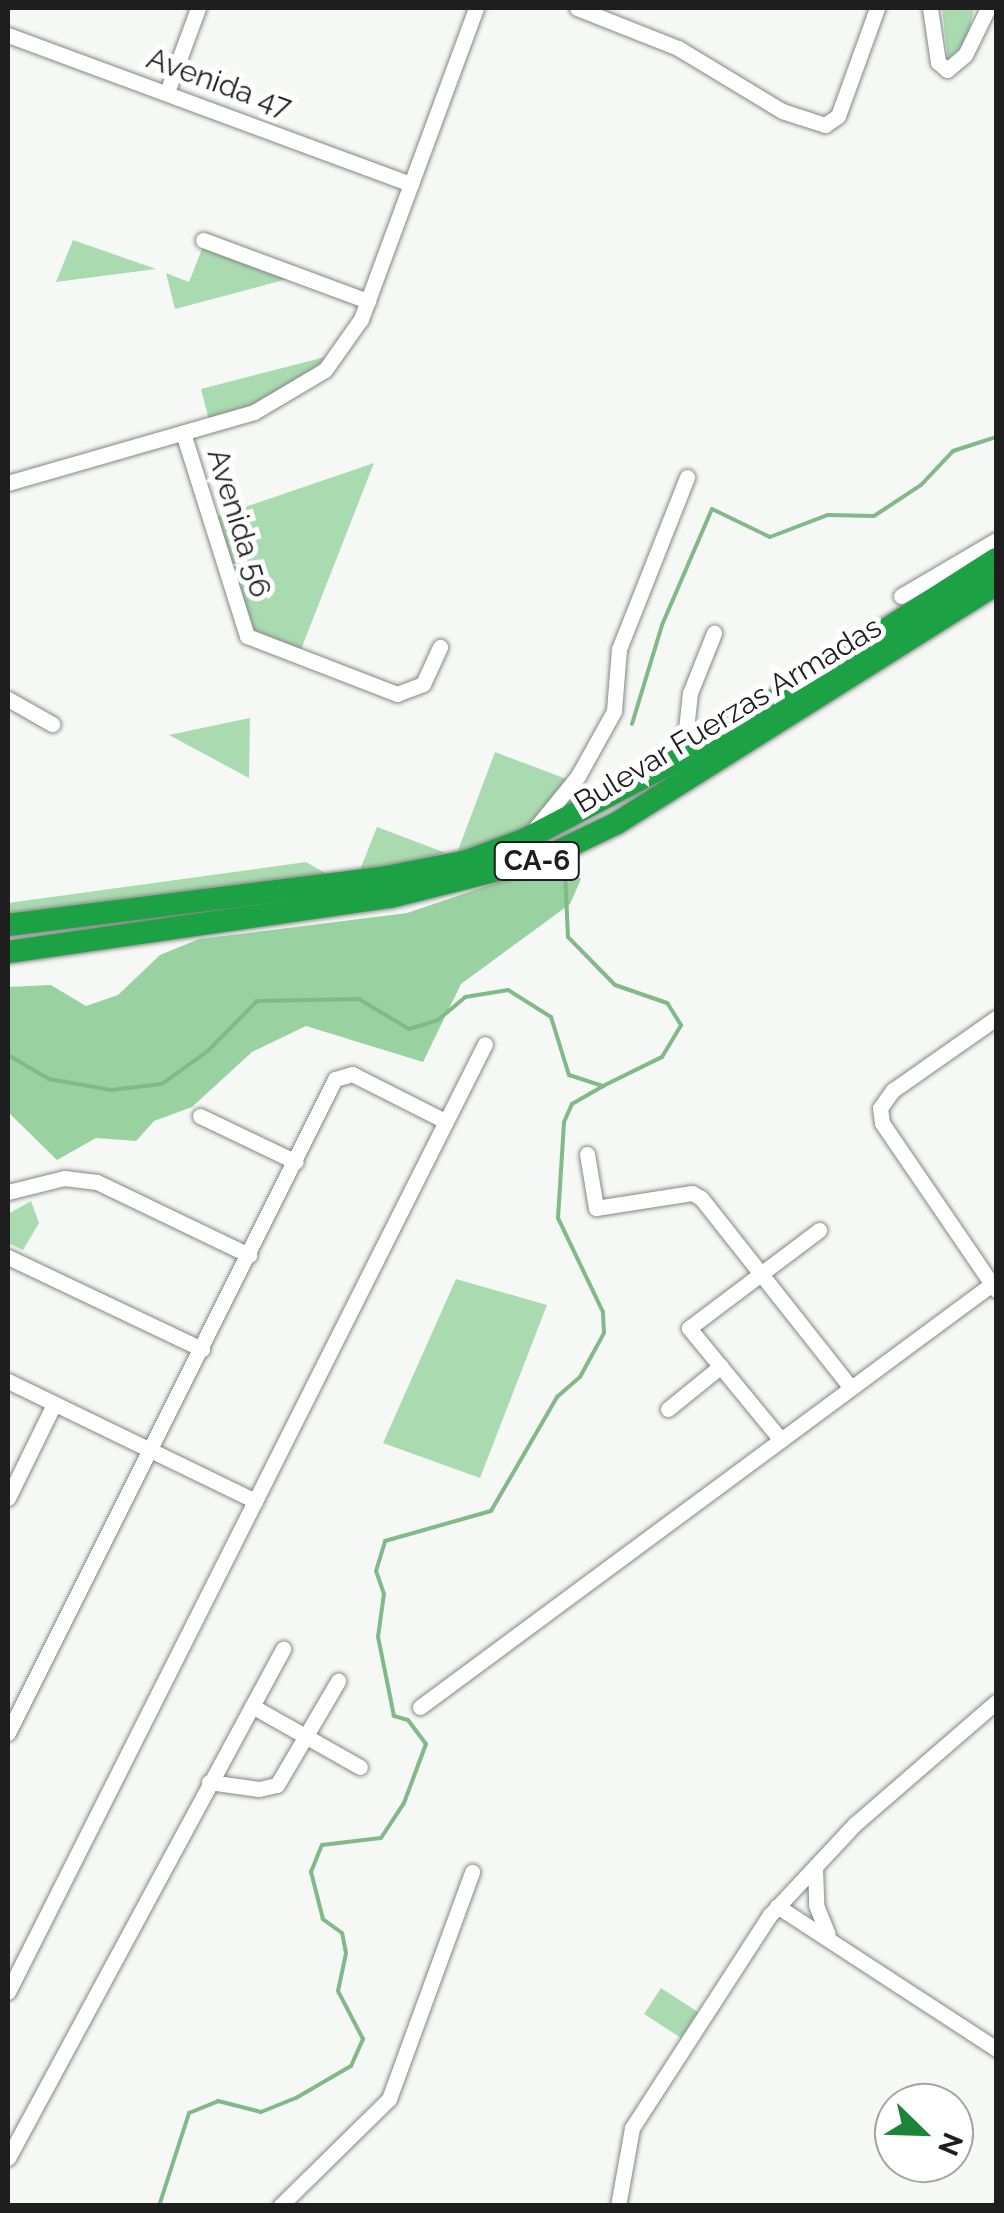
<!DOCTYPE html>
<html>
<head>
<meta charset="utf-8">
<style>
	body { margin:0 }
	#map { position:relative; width:1004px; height:2213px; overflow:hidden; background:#f5f8f5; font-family:Raleway,sans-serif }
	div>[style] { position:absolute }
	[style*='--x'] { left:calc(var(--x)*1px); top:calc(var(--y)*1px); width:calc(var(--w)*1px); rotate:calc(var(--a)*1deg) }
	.green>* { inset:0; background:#aadbb0; transform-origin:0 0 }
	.forest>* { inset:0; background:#99d2a0 }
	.stream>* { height:4px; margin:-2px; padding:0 2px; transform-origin:2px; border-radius:2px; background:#82b989 }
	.roads { filter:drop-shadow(0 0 2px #848785) drop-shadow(0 0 2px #848785) }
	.minor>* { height:15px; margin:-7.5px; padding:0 7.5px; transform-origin:7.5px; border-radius:7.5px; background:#fff }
	.highway>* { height:22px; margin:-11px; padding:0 11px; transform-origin:11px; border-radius:11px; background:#1da145 }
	span { translate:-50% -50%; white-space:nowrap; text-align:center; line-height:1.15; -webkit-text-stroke:10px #fff; paint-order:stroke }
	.shield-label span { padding:2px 8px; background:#fff; border:2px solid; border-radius:8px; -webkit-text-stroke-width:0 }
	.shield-label { font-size:28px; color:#1d1e1d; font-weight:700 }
	.street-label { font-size:30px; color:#1d1e1d }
	.frame { position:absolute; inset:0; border:10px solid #1d1e1d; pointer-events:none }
	.north { position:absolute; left:874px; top:2083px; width:100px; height:100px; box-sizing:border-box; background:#fff; border:2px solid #a5a5a5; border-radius:50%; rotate:113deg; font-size:28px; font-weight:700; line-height:40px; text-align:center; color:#1d1e1d }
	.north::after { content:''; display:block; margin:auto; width:35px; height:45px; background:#1d853a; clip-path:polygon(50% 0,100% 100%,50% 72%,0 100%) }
</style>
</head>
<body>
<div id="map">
	<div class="green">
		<i style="clip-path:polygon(942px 8px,974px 8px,967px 42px,948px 59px)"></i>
		<i style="clip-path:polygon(73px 240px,156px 269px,56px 282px)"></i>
		<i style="clip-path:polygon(204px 244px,295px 277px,175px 309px,166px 273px,189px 282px)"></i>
		<i style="clip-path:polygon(333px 355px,253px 407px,209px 420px,201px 389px)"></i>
		<i style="clip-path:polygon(374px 463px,300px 652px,251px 631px,216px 517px)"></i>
		<i style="clip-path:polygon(250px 718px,249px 778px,169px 735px)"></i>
		<i style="clip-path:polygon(495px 752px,569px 780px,524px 834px,457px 853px)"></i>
		<i style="clip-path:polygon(377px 827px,446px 853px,358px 875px)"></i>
		<i style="clip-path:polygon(306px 862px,334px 878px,8px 921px,8px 903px)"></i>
		<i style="clip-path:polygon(31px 1201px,39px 1223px,23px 1250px,8px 1243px,8px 1214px)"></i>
		<i style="clip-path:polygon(456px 1279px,547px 1305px,480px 1478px,383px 1443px)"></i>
		<i style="left:661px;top:1988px;width:44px;height:31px;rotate:33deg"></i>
	</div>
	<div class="forest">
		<i style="clip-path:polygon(561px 861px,581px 879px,570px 904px,461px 984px,423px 1062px,306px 1026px,252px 1052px,192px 1107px,154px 1121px,136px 1141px,96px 1138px,57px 1160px,8px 1112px,8px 987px,51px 985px,86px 1006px,118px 995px,160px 955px,199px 939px,407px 913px)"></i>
	</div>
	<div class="stream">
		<i style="--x:632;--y:724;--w:103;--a:-73.1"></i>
		<i style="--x:662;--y:625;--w:126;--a:-66.7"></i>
		<i style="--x:712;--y:509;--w:64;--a:25.8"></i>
		<i style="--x:770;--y:537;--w:62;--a:-20.8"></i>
		<i style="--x:828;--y:515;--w:46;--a:1.2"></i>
		<i style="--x:874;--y:516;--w:56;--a:-33.4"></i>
		<i style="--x:921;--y:485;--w:47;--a:-46.7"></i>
		<i style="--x:953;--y:451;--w:45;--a:-18"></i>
		<i style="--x:8;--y:1055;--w:48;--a:30.3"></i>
		<i style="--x:49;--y:1079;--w:63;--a:10.1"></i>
		<i style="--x:111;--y:1090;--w:51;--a:-6.7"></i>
		<i style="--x:162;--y:1084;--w:57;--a:-35.7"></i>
		<i style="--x:208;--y:1051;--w:70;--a:-45.6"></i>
		<i style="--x:257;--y:1001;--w:102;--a:-1.1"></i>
		<i style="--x:359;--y:999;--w:58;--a:31"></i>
		<i style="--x:409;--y:1029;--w:30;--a:-17"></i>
		<i style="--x:438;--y:1020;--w:35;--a:-40"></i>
		<i style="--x:465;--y:997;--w:44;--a:-9.2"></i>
		<i style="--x:508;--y:990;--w:51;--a:32.1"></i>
		<i style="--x:551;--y:1017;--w:61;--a:72.8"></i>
		<i style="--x:569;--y:1075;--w:36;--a:18"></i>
		<i style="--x:603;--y:1086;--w:66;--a:-26.2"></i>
		<i style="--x:662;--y:1057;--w:37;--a:-59"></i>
		<i style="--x:681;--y:1025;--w:26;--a:-122"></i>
		<i style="--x:667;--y:1003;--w:55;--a:-160.9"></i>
		<i style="--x:615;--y:985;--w:67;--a:-134.4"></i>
		<i style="--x:568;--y:937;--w:67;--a:-92.6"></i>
		<i style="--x:159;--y:2206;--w:98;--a:-72.1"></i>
		<i style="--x:189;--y:2113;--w:31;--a:-22"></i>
		<i style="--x:218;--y:2101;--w:44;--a:14.3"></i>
		<i style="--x:261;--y:2112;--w:38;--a:-22"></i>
		<i style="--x:296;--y:2098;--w:64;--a:-30.2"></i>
		<i style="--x:351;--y:2066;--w:30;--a:-66"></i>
		<i style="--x:363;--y:2039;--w:54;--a:-117.5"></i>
		<i style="--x:338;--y:1991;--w:39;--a:-78"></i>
		<i style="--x:346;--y:1953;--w:20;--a:-101"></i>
		<i style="--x:342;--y:1933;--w:24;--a:-144"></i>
		<i style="--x:323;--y:1919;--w:49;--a:-104.3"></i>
		<i style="--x:311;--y:1872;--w:29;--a:-68"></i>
		<i style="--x:322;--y:1845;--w:59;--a:-6.8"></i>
		<i style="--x:381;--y:1838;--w:42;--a:-56.7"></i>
		<i style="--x:404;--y:1803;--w:63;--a:-69.6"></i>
		<i style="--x:426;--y:1744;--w:30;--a:-127"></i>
		<i style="--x:408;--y:1720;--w:15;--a:-164"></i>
		<i style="--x:394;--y:1716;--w:81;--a:-101.4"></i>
		<i style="--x:378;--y:1637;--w:43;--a:-82.1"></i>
		<i style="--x:384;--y:1594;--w:24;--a:-109"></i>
		<i style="--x:376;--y:1571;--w:31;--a:-73"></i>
		<i style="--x:385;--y:1541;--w:110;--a:-15.8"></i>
		<i style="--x:491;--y:1511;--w:132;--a:-59.9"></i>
		<i style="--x:557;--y:1397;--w:30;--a:-41"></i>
		<i style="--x:580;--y:1377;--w:50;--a:-61.4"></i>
		<i style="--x:604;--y:1333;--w:21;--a:-93"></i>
		<i style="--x:603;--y:1312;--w:104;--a:-115.6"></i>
		<i style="--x:558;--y:1218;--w:96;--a:-86.4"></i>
		<i style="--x:564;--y:1122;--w:20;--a:-66"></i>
		<i style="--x:572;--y:1104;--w:36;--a:-30"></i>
	</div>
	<div class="roads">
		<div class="minor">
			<i style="--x:577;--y:8;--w:109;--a:21.6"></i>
			<i style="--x:678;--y:48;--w:122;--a:31.2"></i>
			<i style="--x:782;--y:111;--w:45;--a:18"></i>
			<i style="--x:825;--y:125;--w:16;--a:-35"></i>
			<i style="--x:838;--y:116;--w:115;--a:-70.1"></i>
			<i style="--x:930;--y:8;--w:55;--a:81.6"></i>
			<i style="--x:938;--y:62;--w:12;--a:42"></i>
			<i style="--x:947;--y:70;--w:23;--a:-40"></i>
			<i style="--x:965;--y:55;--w:52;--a:-63.9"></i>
			<i style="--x:8;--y:35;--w:430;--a:20.3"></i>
			<i style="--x:167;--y:92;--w:90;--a:-69.7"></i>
			<i style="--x:203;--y:240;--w:176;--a:20.3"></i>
			<i style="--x:183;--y:433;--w:213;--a:72.5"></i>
			<i style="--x:247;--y:636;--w:161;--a:21.1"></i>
			<i style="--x:397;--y:694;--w:28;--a:-21"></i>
			<i style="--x:423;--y:684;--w:41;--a:-65.3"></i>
			<i style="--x:8;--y:483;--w:256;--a:-16.1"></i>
			<i style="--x:254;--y:412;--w:82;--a:-30.6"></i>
			<i style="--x:325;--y:370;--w:62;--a:-54.8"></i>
			<i style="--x:361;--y:319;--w:332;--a:-69.7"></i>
			<i style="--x:901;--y:596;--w:110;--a:-30.5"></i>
			<i style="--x:8;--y:699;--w:51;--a:29.6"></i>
			<i style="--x:683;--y:757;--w:64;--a:-83.8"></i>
			<i style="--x:690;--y:693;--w:65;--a:-68.2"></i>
			<i style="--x:534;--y:830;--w:70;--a:-50.8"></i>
			<i style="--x:578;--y:776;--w:74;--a:-61"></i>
			<i style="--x:614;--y:711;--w:62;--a:-85.4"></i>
			<i style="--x:619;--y:649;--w:185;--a:-68.4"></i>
			<i style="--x:996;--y:1018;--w:126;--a:145"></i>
			<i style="--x:893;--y:1090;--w:22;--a:126"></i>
			<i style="--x:880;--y:1108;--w:15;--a:82"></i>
			<i style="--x:882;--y:1123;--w:202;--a:55.7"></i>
			<i style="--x:200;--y:1116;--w:106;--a:25.6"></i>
			<i style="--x:587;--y:1154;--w:55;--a:80.5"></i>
			<i style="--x:596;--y:1208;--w:97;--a:-8.9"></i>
			<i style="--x:692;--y:1193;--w:10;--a:29"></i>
			<i style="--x:701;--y:1198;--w:242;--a:51.7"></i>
			<i style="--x:8;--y:1192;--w:58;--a:-14"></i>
			<i style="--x:64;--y:1178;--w:33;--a:7"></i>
			<i style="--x:97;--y:1182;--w:169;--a:25.7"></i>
			<i style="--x:8;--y:1257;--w:215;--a:25.4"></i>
			<i style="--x:8;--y:1381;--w:275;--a:25.9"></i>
			<i style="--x:668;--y:1409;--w:68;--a:-39.1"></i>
			<i style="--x:781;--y:1440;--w:145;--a:-129.4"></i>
			<i style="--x:689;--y:1328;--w:163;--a:-37"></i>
			<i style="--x:8;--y:1498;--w:105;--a:-63.9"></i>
			<i style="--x:252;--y:1706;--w:124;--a:29.5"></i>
			<i style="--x:420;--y:1707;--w:716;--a:-36.49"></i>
			<i style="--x:8;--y:1733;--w:731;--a:-63.43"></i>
			<i style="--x:335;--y:1079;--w:18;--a:-16"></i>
			<i style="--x:352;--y:1074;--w:104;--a:26.8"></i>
			<i style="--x:209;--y:1782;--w:50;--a:8"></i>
			<i style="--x:259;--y:1789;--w:18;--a:-13"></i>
			<i style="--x:277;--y:1785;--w:121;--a:-59.6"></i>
			<i style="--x:815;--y:1867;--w:38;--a:88"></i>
			<i style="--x:816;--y:1905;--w:31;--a:68"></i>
			<i style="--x:777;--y:1906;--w:262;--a:33.1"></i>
			<i style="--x:8;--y:1992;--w:1061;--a:-63.29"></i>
			<i style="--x:8;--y:2158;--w:579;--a:-61.62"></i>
			<i style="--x:280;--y:2206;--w:153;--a:-44.5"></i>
			<i style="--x:389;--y:2099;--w:242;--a:-69.9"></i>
			<i style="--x:618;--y:2206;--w:79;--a:-79.8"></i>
			<i style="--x:632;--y:2128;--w:254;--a:-57.1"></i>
			<i style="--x:770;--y:1915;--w:125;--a:-47"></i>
			<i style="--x:855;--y:1824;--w:186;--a:-40.9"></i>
		</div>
		<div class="highway">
			<i style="--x:8;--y:925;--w:382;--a:-7.2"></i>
			<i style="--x:387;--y:877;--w:82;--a:-11.3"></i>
			<i style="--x:467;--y:861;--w:61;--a:-20.2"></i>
			<i style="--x:524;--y:840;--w:204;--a:-27.7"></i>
			<i style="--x:705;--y:745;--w:345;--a:-32.6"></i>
			<i style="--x:8;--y:952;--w:386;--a:-8.2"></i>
			<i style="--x:390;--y:897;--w:157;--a:-14"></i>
			<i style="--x:542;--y:859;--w:83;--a:-25.6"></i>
			<i style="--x:617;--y:823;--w:448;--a:-32.2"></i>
		</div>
	</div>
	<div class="shield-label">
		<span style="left:537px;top:861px">CA-6</span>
	</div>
	<div class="street-label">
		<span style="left:219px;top:83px;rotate:20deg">Avenida 47</span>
		<span style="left:239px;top:523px;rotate:73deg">Avenida 56</span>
		<span style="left:728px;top:715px;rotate:-31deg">Bulevar Fuerzas Armadas</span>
	</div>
	<div class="frame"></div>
	<div class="north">N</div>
</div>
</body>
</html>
